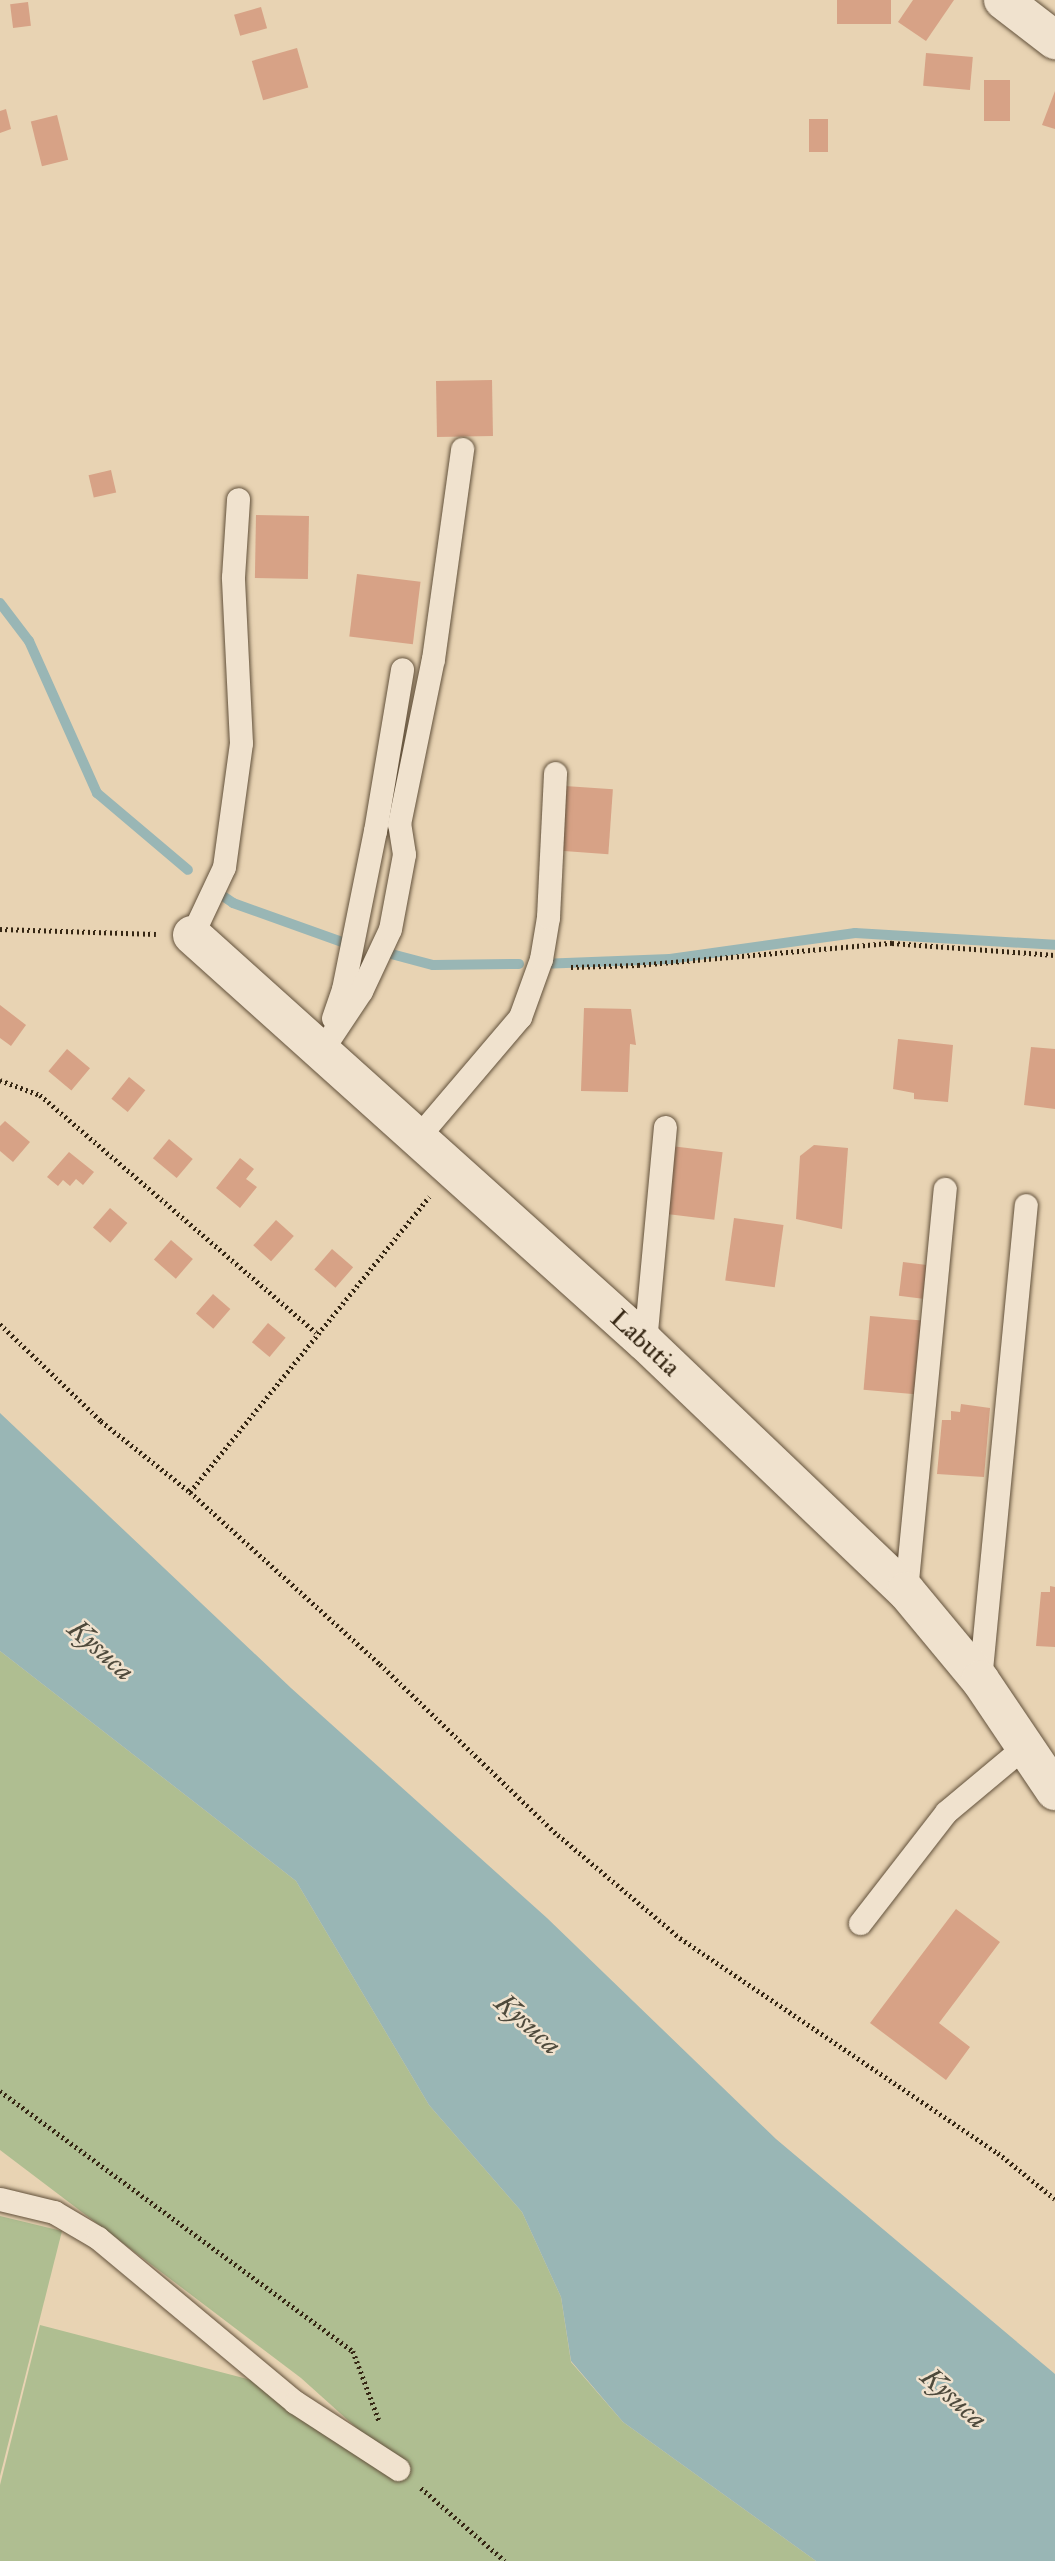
<!DOCTYPE html>
<html>
<head>
<meta charset="utf-8">
<style>
	body { margin:0 }
	#map { position:relative; width:1055px; height:2561px; overflow:hidden; background:#e8d3b3; font-family:"IM FELL Great Primer",serif }
	div>[style] { position:absolute }
	[style*='--x'] { left:calc(var(--x)*1px); top:calc(var(--y)*1px); width:calc(var(--w)*1px); rotate:calc(var(--a)*1deg) }
	.green>* { inset:0; background:#afbe91 }
	.water>* { inset:0; background:#99b6b5 }
	.stream>* { height:10px; margin:-5px; padding:0 5px; transform-origin:5px; border-radius:5px; background:#99b6b5 }
	.building>* { inset:0; background:#d7a286; transform-origin:0 0 }
	.path>* { height:4.5px; margin-top:-2.25px; transform-origin:0; background:repeating-linear-gradient(90deg,#352613 0 2px,transparent 0 5.5px) }
	.roads { filter:drop-shadow(0 0 2px #62513b) drop-shadow(0 0 2px #62513b) }
	.lane>* { height:23px; margin:-11.5px; padding:0 11.5px; transform-origin:11.5px; border-radius:11.5px; background:#f0e2ce }
	.street>* { height:38px; margin:-19px; padding:0 19px; transform-origin:19px; border-radius:19px; background:#f0e2ce }
	span { translate:-50% -50%; white-space:nowrap; text-align:center; line-height:1.15; -webkit-text-stroke:5px #f0e2ce; paint-order:stroke }
	.street-label { font-size:26px; color:#352613 }
	.water-label { font-size:28px; color:#4e4a3c; font-style:italic }
</style>
</head>
<body>
<div id="map">
	<div class="green">
		<i style="clip-path:polygon(0 1651px,296px 1881px,429px 2105px,522px 2212px,561px 2297px,571px 2362px,623px 2422px,816px 2561px,0 2561px,0 2485px,40px 2325px,259px 2382px,360px 2431px,301px 2378px,0 2150px)"></i>
		<i style="clip-path:polygon(0 2216px,62px 2231px,0 2476px)"></i>
	</div>
	<div class="water">
		<i style="clip-path:polygon(0 1413px,291px 1688px,547px 1918px,776px 2139px,1055px 2374px,1055px 2561px,816px 2561px,623px 2422px,571px 2361px,561px 2297px,522px 2212px,429px 2105px,296px 1881px,0 1651px)"></i>
	</div>
	<div class="stream">
		<i style="--x:0;--y:603;--w:48;--a:52.7"></i>
		<i style="--x:29;--y:641;--w:167;--a:65.9"></i>
		<i style="--x:97;--y:793;--w:119;--a:40.2"></i>
		<i style="--x:214;--y:890;--w:23;--a:34"></i>
		<i style="--x:233;--y:903;--w:127;--a:19.7"></i>
		<i style="--x:380;--y:951;--w:55;--a:14.8"></i>
		<i style="--x:433;--y:965;--w:86;--a:-0.7"></i>
		<i style="--x:540;--y:964;--w:130;--a:-2.2"></i>
		<i style="--x:670;--y:959;--w:187;--a:-8"></i>
		<i style="--x:855;--y:933;--w:200;--a:3.4"></i>
	</div>
	<div class="building">
		<i style="left:837px;top:0;width:54px;height:24px"></i>
		<i style="clip-path:polygon(913px 0,954px 0,926px 41px,898px 22px)"></i>
		<i style="left:28px;top:2px;width:24px;height:18px;rotate:83deg"></i>
		<i style="left:261px;top:7px;width:22px;height:28px;rotate:74deg"></i>
		<i style="left:297px;top:48px;width:41px;height:47px;rotate:74deg"></i>
		<i style="left:926px;top:53px;width:47px;height:33px;rotate:5deg"></i>
		<i style="left:984px;top:80px;width:26px;height:41px"></i>
		<i style="clip-path:polygon(1055px 91px,1055px 129px,1042px 125px)"></i>
		<i style="clip-path:polygon(6px 109px,11px 129px,0 133px,0 111px)"></i>
		<i style="left:57px;top:115px;width:46px;height:27px;rotate:76deg"></i>
		<i style="left:809px;top:119px;width:19px;height:33px"></i>
		<i style="left:492px;top:380px;width:56px;height:56px;rotate:89deg"></i>
		<i style="left:111px;top:470px;width:23px;height:23px;rotate:77deg"></i>
		<i style="left:256px;top:515px;width:53px;height:63px;rotate:1deg"></i>
		<i style="left:357px;top:574px;width:64px;height:63px;rotate:7deg"></i>
		<i style="left:565px;top:786px;width:48px;height:65px;rotate:4deg"></i>
		<i style="clip-path:polygon(0 1005px,26px 1025px,11px 1046px,0 1038px)"></i>
		<i style="clip-path:polygon(584px 1008px,631px 1009px,636px 1045px,630px 1044px,628px 1092px,581px 1091px)"></i>
		<i style="clip-path:polygon(898px 1039px,953px 1045px,948px 1102px,914px 1099px,914px 1093px,893px 1089px)"></i>
		<i style="clip-path:polygon(1031px 1047px,1055px 1049px,1055px 1109px,1024px 1105px)"></i>
		<i style="left:67px;top:1049px;width:30px;height:29px;rotate:40deg"></i>
		<i style="left:129px;top:1077px;width:21px;height:28px;rotate:39deg"></i>
		<i style="clip-path:polygon(5px 1121px,30px 1142px,13px 1162px,0 1151px,0 1126px)"></i>
		<i style="left:169px;top:1139px;width:31px;height:25px;rotate:40deg"></i>
		<i style="clip-path:polygon(814px 1145px,848px 1148px,842px 1229px,796px 1219px,800px 1156px)"></i>
		<i style="left:671px;top:1146px;width:52px;height:68px;rotate:7deg"></i>
		<i style="clip-path:polygon(69px 1152px,94px 1172px,83px 1185px,76px 1179px,70px 1186px,63px 1180px,58px 1186px,47px 1177px)"></i>
		<i style="clip-path:polygon(240px 1158px,254px 1169px,246px 1179px,257px 1187px,240px 1208px,216px 1188px)"></i>
		<i style="left:110px;top:1208px;width:23px;height:26px;rotate:41deg"></i>
		<i style="left:734px;top:1218px;width:50px;height:63px;rotate:8deg"></i>
		<i style="left:276px;top:1220px;width:24px;height:34px;rotate:42deg"></i>
		<i style="left:171px;top:1240px;width:29px;height:26px;rotate:41deg"></i>
		<i style="left:332px;top:1249px;width:28px;height:27px;rotate:41deg"></i>
		<i style="left:903px;top:1262px;width:24px;height:34px;rotate:7deg"></i>
		<i style="left:213px;top:1294px;width:23px;height:26px;rotate:41deg"></i>
		<i style="left:870px;top:1316px;width:52px;height:74px;rotate:5deg"></i>
		<i style="left:268px;top:1323px;width:23px;height:25px;rotate:40deg"></i>
		<i style="clip-path:polygon(961px 1404px,990px 1408px,984px 1477px,937px 1474px,942px 1420px,951px 1420px,951px 1411px,960px 1412px)"></i>
		<i style="clip-path:polygon(1050px 1586px,1055px 1587px,1055px 1647px,1036px 1646px,1041px 1592px,1050px 1592px)"></i>
		<i style="clip-path:polygon(956px 1909px,1000px 1942px,939px 2023px,970px 2047px,946px 2080px,870px 2023px)"></i>
	</div>
	<div class="path">
		<i style="--x:0;--y:929;--w:156;--a:1.8"></i>
		<i style="--x:571;--y:967;--w:67;--a:-1.7"></i>
		<i style="--x:638;--y:965;--w:255;--a:-5"></i>
		<i style="--x:892;--y:943;--w:163;--a:4.2"></i>
		<i style="--x:0;--y:1080;--w:43;--a:20.6"></i>
		<i style="--x:40;--y:1095;--w:364;--a:40.7"></i>
		<i style="--x:0;--y:1324;--w:140;--a:43.8"></i>
		<i style="--x:101;--y:1421;--w:114;--a:38.6"></i>
		<i style="--x:190;--y:1492;--w:256;--a:42.2"></i>
		<i style="--x:380;--y:1664;--w:247;--a:43.9"></i>
		<i style="--x:558;--y:1835;--w:160;--a:40.2"></i>
		<i style="--x:680;--y:1938;--w:384;--a:34.1"></i>
		<i style="--x:998;--y:2153;--w:73;--a:38.9"></i>
		<i style="--x:190;--y:1492;--w:380;--a:-51"></i>
		<i style="--x:0;--y:2091;--w:438;--a:36.4"></i>
		<i style="--x:353;--y:2351;--w:74;--a:69.4"></i>
		<i style="--x:421;--y:2488;--w:111;--a:41"></i>
	</div>
	<div class="roads">
		<div class="lane">
			<i style="--x:192;--y:935;--w:75;--a:-64.8"></i>
			<i style="--x:224;--y:867;--w:125;--a:-82.2"></i>
			<i style="--x:241;--y:743;--w:166;--a:-92.8"></i>
			<i style="--x:233;--y:577;--w:78;--a:-86.3"></i>
			<i style="--x:333;--y:1018;--w:31;--a:-71"></i>
			<i style="--x:343;--y:989;--w:161;--a:-78.6"></i>
			<i style="--x:375;--y:831;--w:164;--a:-80.5"></i>
			<i style="--x:321;--y:1051;--w:72;--a:-56.3"></i>
			<i style="--x:361;--y:991;--w:68;--a:-64.9"></i>
			<i style="--x:390;--y:929;--w:76;--a:-79.4"></i>
			<i style="--x:404;--y:854;--w:30;--a:-99"></i>
			<i style="--x:399;--y:824;--w:168;--a:-78.4"></i>
			<i style="--x:433;--y:659;--w:212;--a:-82.1"></i>
			<i style="--x:417;--y:1138;--w:159;--a:-49.6"></i>
			<i style="--x:520;--y:1017;--w:62;--a:-70.1"></i>
			<i style="--x:541;--y:959;--w:43;--a:-80.5"></i>
			<i style="--x:548;--y:917;--w:144;--a:-87.2"></i>
			<i style="--x:645;--y:1342;--w:216;--a:-84.7"></i>
			<i style="--x:906;--y:1591;--w:404;--a:-84.5"></i>
			<i style="--x:980;--y:1680;--w:477;--a:-84.5"></i>
			<i style="--x:860;--y:1923;--w:140;--a:-52.2"></i>
			<i style="--x:946;--y:1812;--w:103;--a:-39.9"></i>
			<i style="--x:0;--y:2199;--w:56;--a:13.5"></i>
			<i style="--x:54;--y:2212;--w:51;--a:30.6"></i>
			<i style="--x:98;--y:2238;--w:256;--a:39.8"></i>
			<i style="--x:295;--y:2402;--w:123;--a:33"></i>
		</div>
		<div class="street">
			<i style="--x:1003;--y:0;--w:66;--a:37.6"></i>
			<i style="--x:192;--y:935;--w:609;--a:41.94"></i>
			<i style="--x:645;--y:1342;--w:361;--a:43.7"></i>
			<i style="--x:906;--y:1591;--w:116;--a:50.3"></i>
			<i style="--x:980;--y:1680;--w:134;--a:56"></i>
		</div>
	</div>
	<div class="street-label">
		<span style="left:645px;top:1343px;rotate:43deg">Labutia</span>
	</div>
	<div class="water-label">
		<span style="left:101px;top:1650px;rotate:41deg">Kysuca</span>
		<span style="left:528px;top:2024px;rotate:41deg">Kysuca</span>
		<span style="left:954px;top:2398px;rotate:41deg">Kysuca</span>
	</div>
</div>
</body>
</html>
